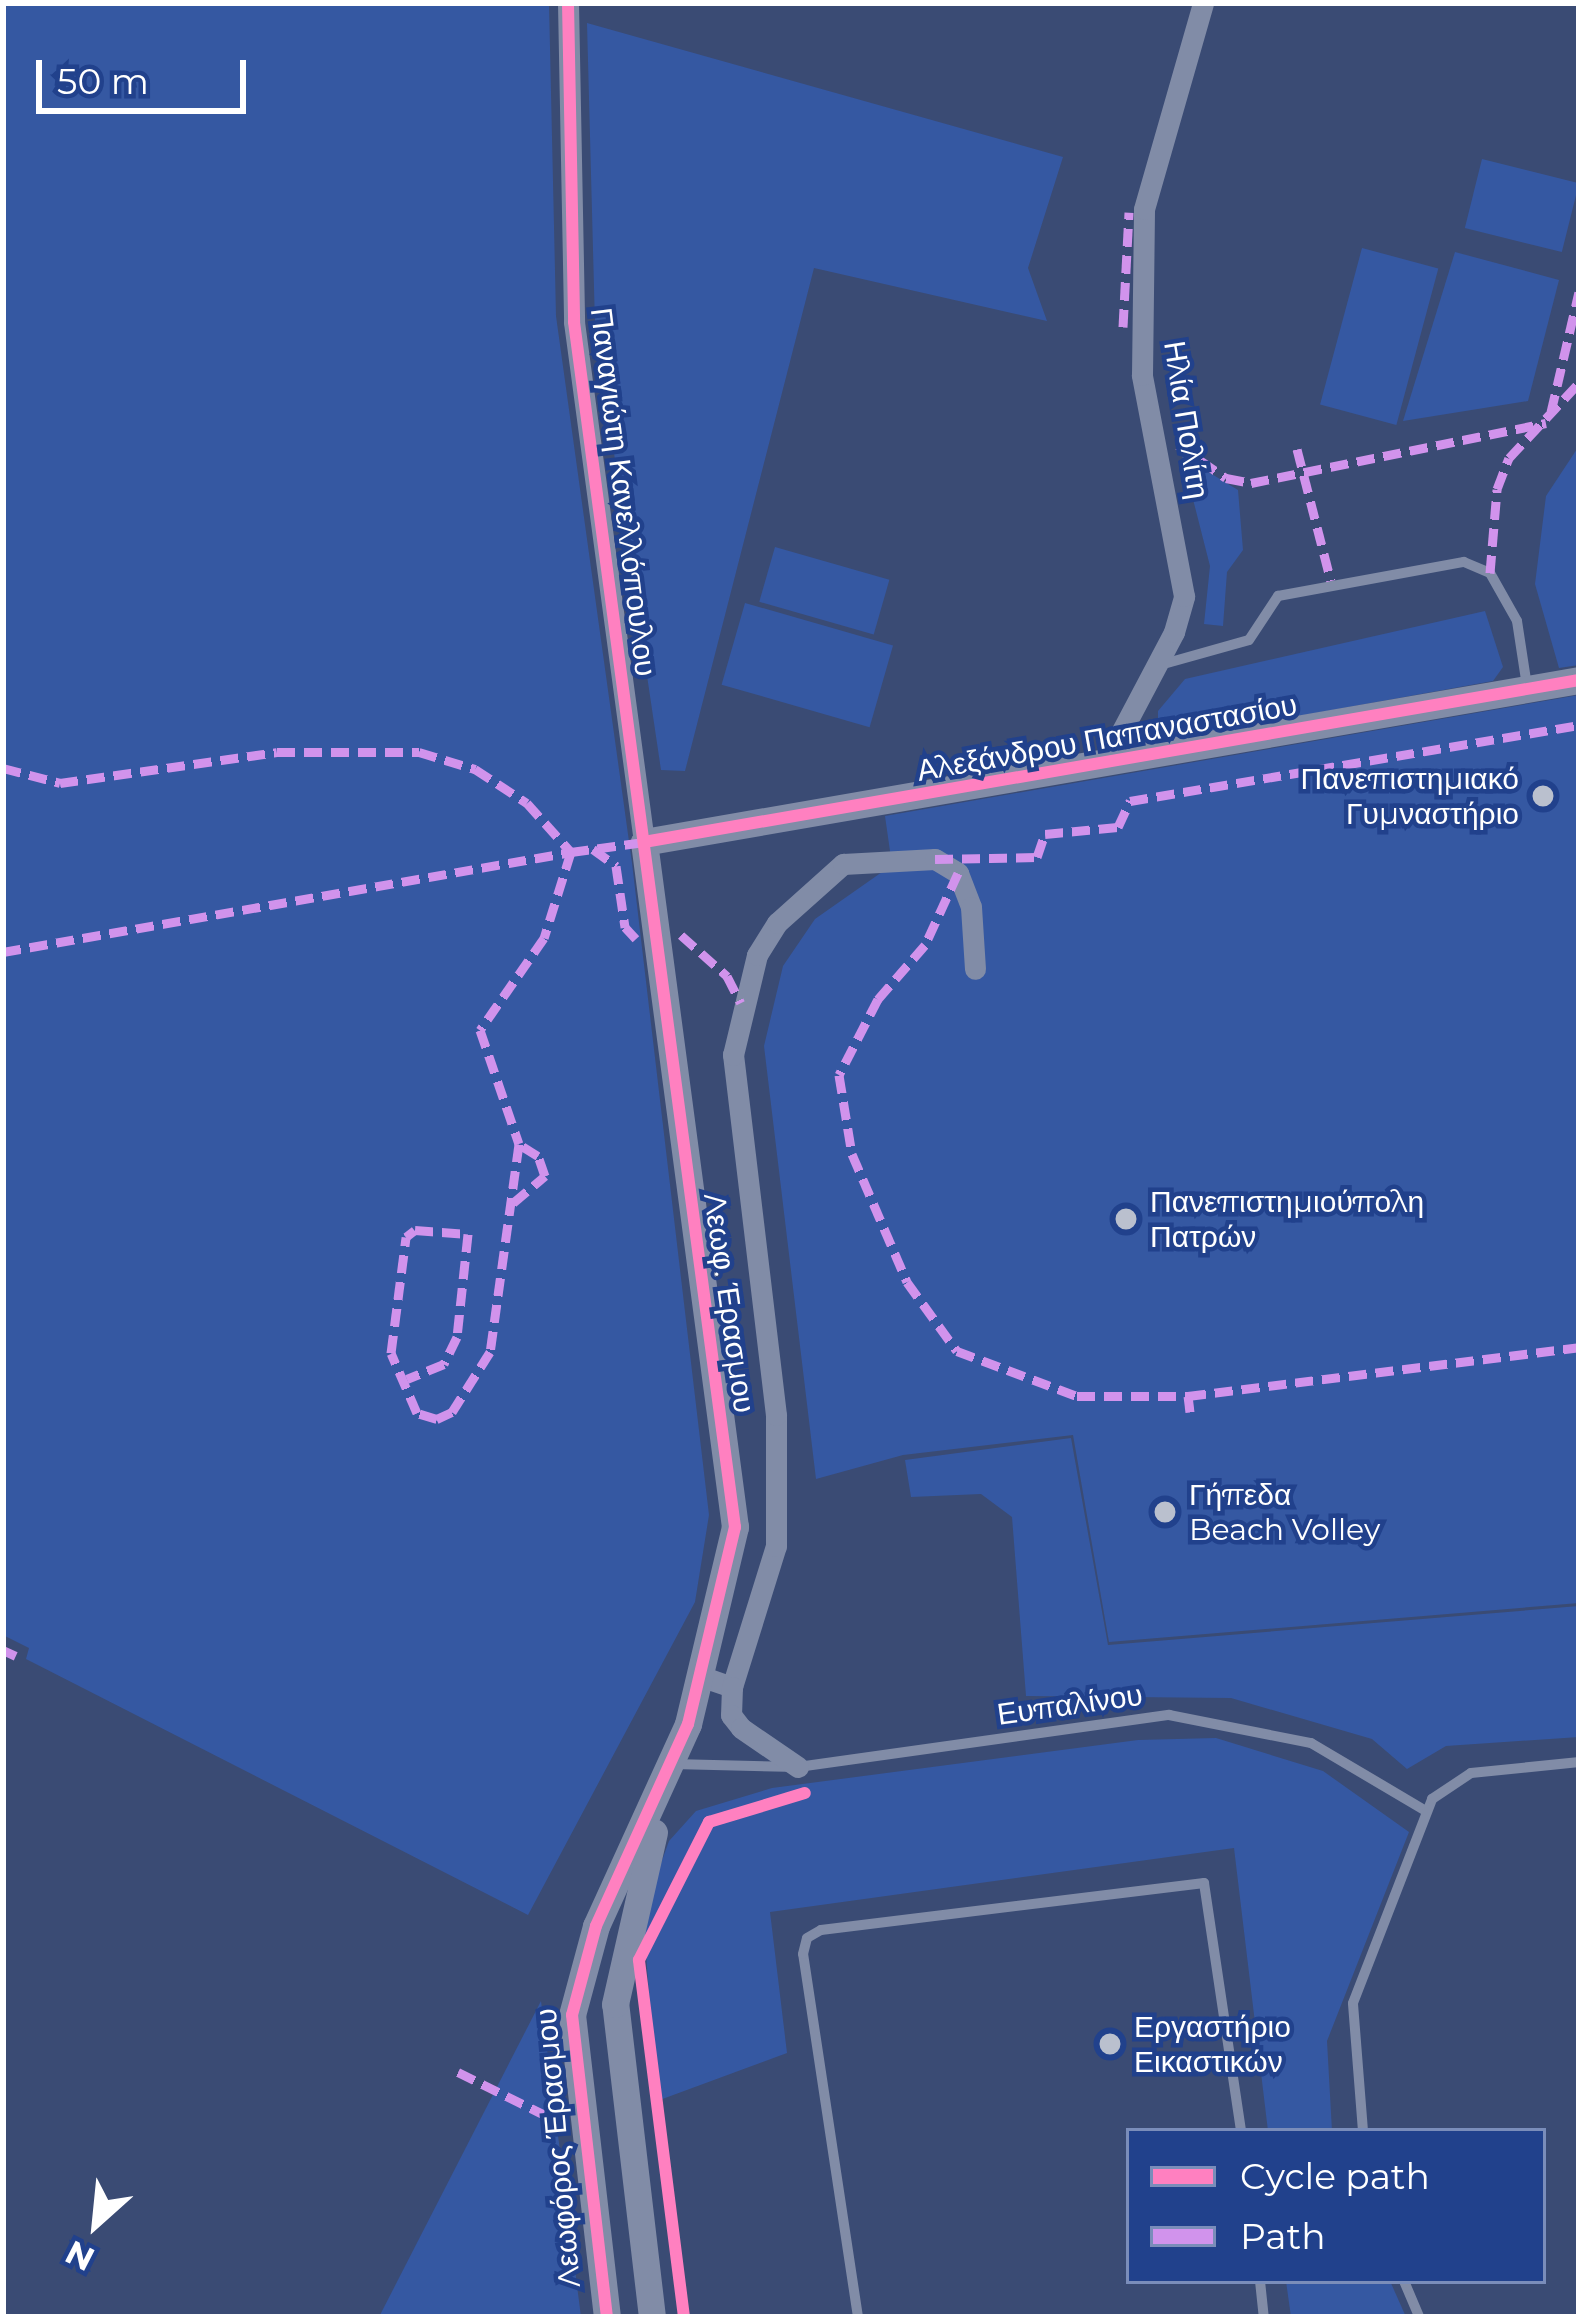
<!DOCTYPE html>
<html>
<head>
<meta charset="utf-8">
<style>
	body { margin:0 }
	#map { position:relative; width:1582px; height:2320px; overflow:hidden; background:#3a4b74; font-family:Montserrat,sans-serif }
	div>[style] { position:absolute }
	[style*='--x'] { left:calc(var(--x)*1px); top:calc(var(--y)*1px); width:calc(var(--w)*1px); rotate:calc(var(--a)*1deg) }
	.green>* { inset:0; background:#3558a2; transform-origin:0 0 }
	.service>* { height:10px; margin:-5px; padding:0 5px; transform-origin:5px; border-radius:5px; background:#818ca7 }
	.minor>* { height:21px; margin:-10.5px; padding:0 10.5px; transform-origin:10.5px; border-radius:10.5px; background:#818ca7 }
	.tertiary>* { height:27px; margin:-13.5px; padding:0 13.5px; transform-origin:13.5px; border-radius:13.5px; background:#818ca7 }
	.quiet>* { height:9px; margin-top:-4.5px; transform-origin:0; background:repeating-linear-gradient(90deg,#d193ec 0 18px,transparent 0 27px) }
	.cycleway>* { height:12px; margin:-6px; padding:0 6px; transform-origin:6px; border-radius:6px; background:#ff80c0 }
	.dots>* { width:33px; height:33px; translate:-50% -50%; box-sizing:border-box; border:6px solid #21418c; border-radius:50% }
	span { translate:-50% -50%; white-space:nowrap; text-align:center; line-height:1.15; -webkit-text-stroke:9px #21418c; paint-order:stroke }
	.street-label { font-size:30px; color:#fff }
	.poi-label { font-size:30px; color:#fff }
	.right { translate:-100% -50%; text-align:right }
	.left { translate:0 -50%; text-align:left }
	.frame { position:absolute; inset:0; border:6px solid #fff; pointer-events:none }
	.legend { position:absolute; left:1126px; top:2128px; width:420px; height:156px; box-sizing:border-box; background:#21418c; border:3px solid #7a8dba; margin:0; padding:15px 21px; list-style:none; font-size:36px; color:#fff }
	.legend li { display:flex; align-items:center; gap:24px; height:60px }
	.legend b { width:60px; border:3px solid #7a8dba }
	.north { position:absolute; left:36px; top:2164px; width:120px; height:120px; -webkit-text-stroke:9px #21418c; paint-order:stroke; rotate:207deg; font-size:33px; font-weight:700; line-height:48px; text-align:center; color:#fff }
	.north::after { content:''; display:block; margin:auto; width:42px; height:54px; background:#fff; clip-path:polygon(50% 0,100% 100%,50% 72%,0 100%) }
	.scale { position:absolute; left:36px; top:60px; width:210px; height:54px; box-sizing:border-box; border:6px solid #fff; border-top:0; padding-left:15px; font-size:36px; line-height:42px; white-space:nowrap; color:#fff; -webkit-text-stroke:9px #21418c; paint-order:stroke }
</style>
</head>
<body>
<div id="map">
	<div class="green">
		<i style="clip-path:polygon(3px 3px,549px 3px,556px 316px,632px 863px,709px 1515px,695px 1602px,528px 1915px,26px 1659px,29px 1648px,3px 1635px)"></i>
		<i style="clip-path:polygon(587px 23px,1063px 157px,1028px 268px,1047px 321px,814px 268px,685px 771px,661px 770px,595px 325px)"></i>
		<i style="left:1482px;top:159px;width:100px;height:71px;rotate:14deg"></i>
		<i style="left:1362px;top:248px;width:79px;height:162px;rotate:15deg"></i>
		<i style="clip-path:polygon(1455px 252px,1559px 280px,1528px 401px,1403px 421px)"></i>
		<i style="clip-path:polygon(1579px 446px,1579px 665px,1559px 668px,1535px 584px,1546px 496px)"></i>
		<i style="clip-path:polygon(1182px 456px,1238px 490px,1243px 550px,1227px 572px,1223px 626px,1204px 624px,1210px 566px)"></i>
		<i style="left:775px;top:547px;width:119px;height:57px;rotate:16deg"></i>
		<i style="left:745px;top:603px;width:154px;height:85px;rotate:16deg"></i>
		<i style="clip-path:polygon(1485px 611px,1503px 667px,1493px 681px,1171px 739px,1158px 734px,1158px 711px,1185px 679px)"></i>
		<i style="clip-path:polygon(1579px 695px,1579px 1603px,1109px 1642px,1073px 1435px,903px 1455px,816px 1479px,764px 1046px,783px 966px,815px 919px,892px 865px,885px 816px)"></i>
		<i style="clip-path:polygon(1071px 1438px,1108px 1645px,1579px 1606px,1579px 1737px,1446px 1746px,1407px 1769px,1372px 1739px,1231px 1698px,1026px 1696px,1012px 1517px,981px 1494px,911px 1497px,905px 1460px)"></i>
		<i style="clip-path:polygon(1216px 1738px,1323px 1771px,1409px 1832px,1327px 2041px,1332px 2131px,1268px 2131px,1234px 1848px,770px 1912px,787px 2053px,657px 2101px,643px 1913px,669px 1841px,696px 1811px,772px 1788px,1138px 1740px)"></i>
		<i style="clip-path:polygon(541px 2001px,581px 2317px,379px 2317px)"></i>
		<i style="clip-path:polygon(1286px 2281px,1390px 2281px,1406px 2317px,1291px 2317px)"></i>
	</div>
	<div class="service">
		<i style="--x:1160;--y:665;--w:92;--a:-15.7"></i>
		<i style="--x:1249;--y:640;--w:53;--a:-56.6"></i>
		<i style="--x:1278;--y:596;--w:189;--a:-10.4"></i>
		<i style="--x:1464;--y:562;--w:28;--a:23"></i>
		<i style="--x:1490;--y:573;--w:55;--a:60.6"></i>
		<i style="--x:1517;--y:621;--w:66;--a:81.3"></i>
		<i style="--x:673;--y:1764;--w:125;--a:1.4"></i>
		<i style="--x:798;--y:1767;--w:375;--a:-8"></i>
		<i style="--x:1169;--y:1715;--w:145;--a:11.2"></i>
		<i style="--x:1311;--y:1743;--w:134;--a:30.6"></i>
		<i style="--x:1363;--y:2131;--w:128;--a:-94.5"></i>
		<i style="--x:1353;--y:2003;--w:219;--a:-68.8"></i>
		<i style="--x:1432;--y:1799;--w:47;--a:-33.7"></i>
		<i style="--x:1471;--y:1773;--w:109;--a:-5.8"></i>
		<i style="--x:1260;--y:2281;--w:36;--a:84"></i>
		<i style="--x:1404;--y:2281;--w:39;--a:67"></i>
		<i style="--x:858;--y:2317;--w:367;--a:-98.6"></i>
		<i style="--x:803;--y:1954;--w:16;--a:-76"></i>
		<i style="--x:807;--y:1938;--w:16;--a:-30"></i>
		<i style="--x:821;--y:1930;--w:386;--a:-7"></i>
		<i style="--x:1204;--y:1883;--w:251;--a:81.5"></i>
	</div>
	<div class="minor">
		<i style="--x:568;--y:3;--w:319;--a:88.9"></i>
		<i style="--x:574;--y:322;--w:525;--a:82.33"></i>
		<i style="--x:1105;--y:763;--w:148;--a:-62.2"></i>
		<i style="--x:1174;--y:632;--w:37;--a:-74"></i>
		<i style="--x:1184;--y:596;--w:225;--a:-100.8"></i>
		<i style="--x:1142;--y:375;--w:166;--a:-89.3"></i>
		<i style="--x:1144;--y:209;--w:214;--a:-74"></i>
		<i style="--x:703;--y:1677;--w:31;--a:19"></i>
		<i style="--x:732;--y:1687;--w:148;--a:-72.7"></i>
		<i style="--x:776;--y:1546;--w:131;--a:-90"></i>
		<i style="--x:776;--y:1415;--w:363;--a:-96.8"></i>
		<i style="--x:733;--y:1055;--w:103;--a:-76.5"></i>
		<i style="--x:757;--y:955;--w:38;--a:-58"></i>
		<i style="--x:777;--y:923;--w:89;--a:-41.8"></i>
		<i style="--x:843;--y:864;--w:92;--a:-3.1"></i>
		<i style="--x:935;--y:859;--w:27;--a:31"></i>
		<i style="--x:958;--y:873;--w:36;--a:69"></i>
		<i style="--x:971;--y:907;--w:62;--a:86.3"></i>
		<i style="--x:732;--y:1687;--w:28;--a:92"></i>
		<i style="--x:731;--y:1715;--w:16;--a:52"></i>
		<i style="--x:741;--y:1728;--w:69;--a:34.4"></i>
	</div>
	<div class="tertiary">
		<i style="--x:607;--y:2317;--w:304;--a:-96.6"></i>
		<i style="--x:572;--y:2015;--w:92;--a:-74.9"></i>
		<i style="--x:596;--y:1926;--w:222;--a:-65.5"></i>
		<i style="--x:688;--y:1724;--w:203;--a:-76.6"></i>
		<i style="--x:735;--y:1527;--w:691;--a:-97.57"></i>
		<i style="--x:644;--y:842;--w:949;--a:-9.83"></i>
		<i style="--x:652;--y:2317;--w:315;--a:-96.7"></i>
		<i style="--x:615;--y:2004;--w:176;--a:-77.2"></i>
	</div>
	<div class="quiet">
		<i style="--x:1123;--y:327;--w:115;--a:-87"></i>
		<i style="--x:1551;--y:412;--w:123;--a:-76.9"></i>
		<i style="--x:1178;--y:445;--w:58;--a:34.5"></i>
		<i style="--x:1226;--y:478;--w:25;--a:11"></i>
		<i style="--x:1251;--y:483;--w:301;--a:-11.5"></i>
		<i style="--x:1297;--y:449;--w:136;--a:75.6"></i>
		<i style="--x:1490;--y:573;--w:84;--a:-85.2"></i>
		<i style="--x:1497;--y:489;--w:33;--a:-69"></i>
		<i style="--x:1509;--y:458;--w:103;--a:-47"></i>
		<i style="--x:3;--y:768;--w:59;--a:14.7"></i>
		<i style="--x:60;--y:783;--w:219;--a:-8.1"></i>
		<i style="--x:277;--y:752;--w:142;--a:0"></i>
		<i style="--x:419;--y:752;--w:59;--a:16.9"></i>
		<i style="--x:475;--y:769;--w:62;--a:33.2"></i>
		<i style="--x:527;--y:803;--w:66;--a:48.1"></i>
		<i style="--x:571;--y:852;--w:74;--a:-7.8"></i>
		<i style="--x:593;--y:849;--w:29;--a:36"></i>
		<i style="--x:616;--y:866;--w:62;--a:81.6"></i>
		<i style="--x:625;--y:927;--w:16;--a:47"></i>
		<i style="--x:935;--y:859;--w:102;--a:-1.1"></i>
		<i style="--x:1037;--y:857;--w:24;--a:-71"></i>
		<i style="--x:1045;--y:834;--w:73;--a:-5.5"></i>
		<i style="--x:1118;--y:827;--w:29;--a:-65"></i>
		<i style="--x:1130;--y:801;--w:455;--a:-9.6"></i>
		<i style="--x:958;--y:873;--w:79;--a:114.6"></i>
		<i style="--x:925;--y:945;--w:72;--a:131"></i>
		<i style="--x:878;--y:999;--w:85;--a:117.2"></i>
		<i style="--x:839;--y:1075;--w:80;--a:80.7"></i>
		<i style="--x:852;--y:1154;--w:139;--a:66.7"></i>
		<i style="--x:907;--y:1282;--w:85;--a:54.1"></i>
		<i style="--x:957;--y:1351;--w:128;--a:20.6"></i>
		<i style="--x:1077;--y:1396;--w:111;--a:0"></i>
		<i style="--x:681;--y:935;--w:62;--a:41.7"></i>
		<i style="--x:727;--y:976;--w:30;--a:63"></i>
		<i style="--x:3;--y:952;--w:577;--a:-9.98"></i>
		<i style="--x:571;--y:852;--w:90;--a:107.4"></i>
		<i style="--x:544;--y:938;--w:112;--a:124.8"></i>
		<i style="--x:480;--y:1030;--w:120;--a:71.1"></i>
		<i style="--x:519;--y:1144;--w:210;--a:97.9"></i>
		<i style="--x:490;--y:1352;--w:71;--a:122.3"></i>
		<i style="--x:452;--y:1412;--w:17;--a:155"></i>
		<i style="--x:437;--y:1419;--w:21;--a:-163"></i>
		<i style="--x:417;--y:1413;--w:65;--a:-113.4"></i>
		<i style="--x:391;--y:1353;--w:117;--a:-82.6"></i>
		<i style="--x:406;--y:1237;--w:11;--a:-38"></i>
		<i style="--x:415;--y:1230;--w:53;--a:4.3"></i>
		<i style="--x:468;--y:1234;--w:104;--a:96.1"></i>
		<i style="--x:457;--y:1337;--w:30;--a:116"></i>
		<i style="--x:444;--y:1364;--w:40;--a:158"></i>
		<i style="--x:513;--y:1203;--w:42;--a:-40.2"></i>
		<i style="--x:545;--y:1176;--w:21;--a:-109"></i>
		<i style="--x:538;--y:1156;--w:22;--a:-148"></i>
		<i style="--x:1190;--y:1412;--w:16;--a:-97"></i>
		<i style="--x:1188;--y:1396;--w:394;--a:-7.1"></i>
		<i style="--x:3;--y:1650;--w:14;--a:25"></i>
		<i style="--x:458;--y:2072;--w:95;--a:26.3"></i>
	</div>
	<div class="cycleway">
		<i style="--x:568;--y:3;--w:319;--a:88.9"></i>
		<i style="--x:574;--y:322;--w:1216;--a:82.39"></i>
		<i style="--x:735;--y:1527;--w:203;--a:103.4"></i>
		<i style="--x:688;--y:1724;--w:222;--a:114.5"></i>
		<i style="--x:596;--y:1926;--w:92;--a:105.1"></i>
		<i style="--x:572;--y:2015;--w:304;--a:83.4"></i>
		<i style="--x:644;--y:842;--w:949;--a:-9.83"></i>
		<i style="--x:684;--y:2317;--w:360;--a:-97.2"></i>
		<i style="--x:639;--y:1960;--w:155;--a:-63.1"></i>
		<i style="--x:709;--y:1822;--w:100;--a:-16.8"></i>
	</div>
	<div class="dots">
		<i style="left:1543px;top:796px;background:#bac0ce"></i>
		<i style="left:1126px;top:1219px;background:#bac0ce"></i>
		<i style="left:1165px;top:1512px;background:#bac0ce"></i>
		<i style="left:1110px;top:2044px;background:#bac0ce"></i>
	</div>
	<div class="street-label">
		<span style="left:1186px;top:420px;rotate:81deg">Ηλία Πολίτη</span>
		<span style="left:623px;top:492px;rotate:83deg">Παναγιώτη Κανελλόπουλου</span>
		<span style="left:1107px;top:738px;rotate:-10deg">Αλεξάνδρου Παπαναστασίου</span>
		<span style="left:729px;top:1303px;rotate:82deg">Λεωφ. Έρασμου</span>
		<span style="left:1070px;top:1705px;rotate:-8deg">Ευπαλίνου</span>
		<span style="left:558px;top:2148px;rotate:-95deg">Λεωφόρος Έρασμου</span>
	</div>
	<div class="poi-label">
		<span class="right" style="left:1519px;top:796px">Πανεπιστημιακό<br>Γυμναστήριο</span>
		<span class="left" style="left:1150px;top:1219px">Πανεπιστημιούπολη<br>Πατρών</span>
		<span class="left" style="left:1189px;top:1512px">Γήπεδα<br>Beach Volley</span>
		<span class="left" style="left:1134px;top:2044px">Εργαστήριο<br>Εικαστικών</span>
	</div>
	<div class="frame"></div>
	<ul class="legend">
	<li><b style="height:15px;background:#ff80c0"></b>Cycle path</li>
	<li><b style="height:15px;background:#d193ec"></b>Path</li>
	</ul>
	<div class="north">N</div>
	<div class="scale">50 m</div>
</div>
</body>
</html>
